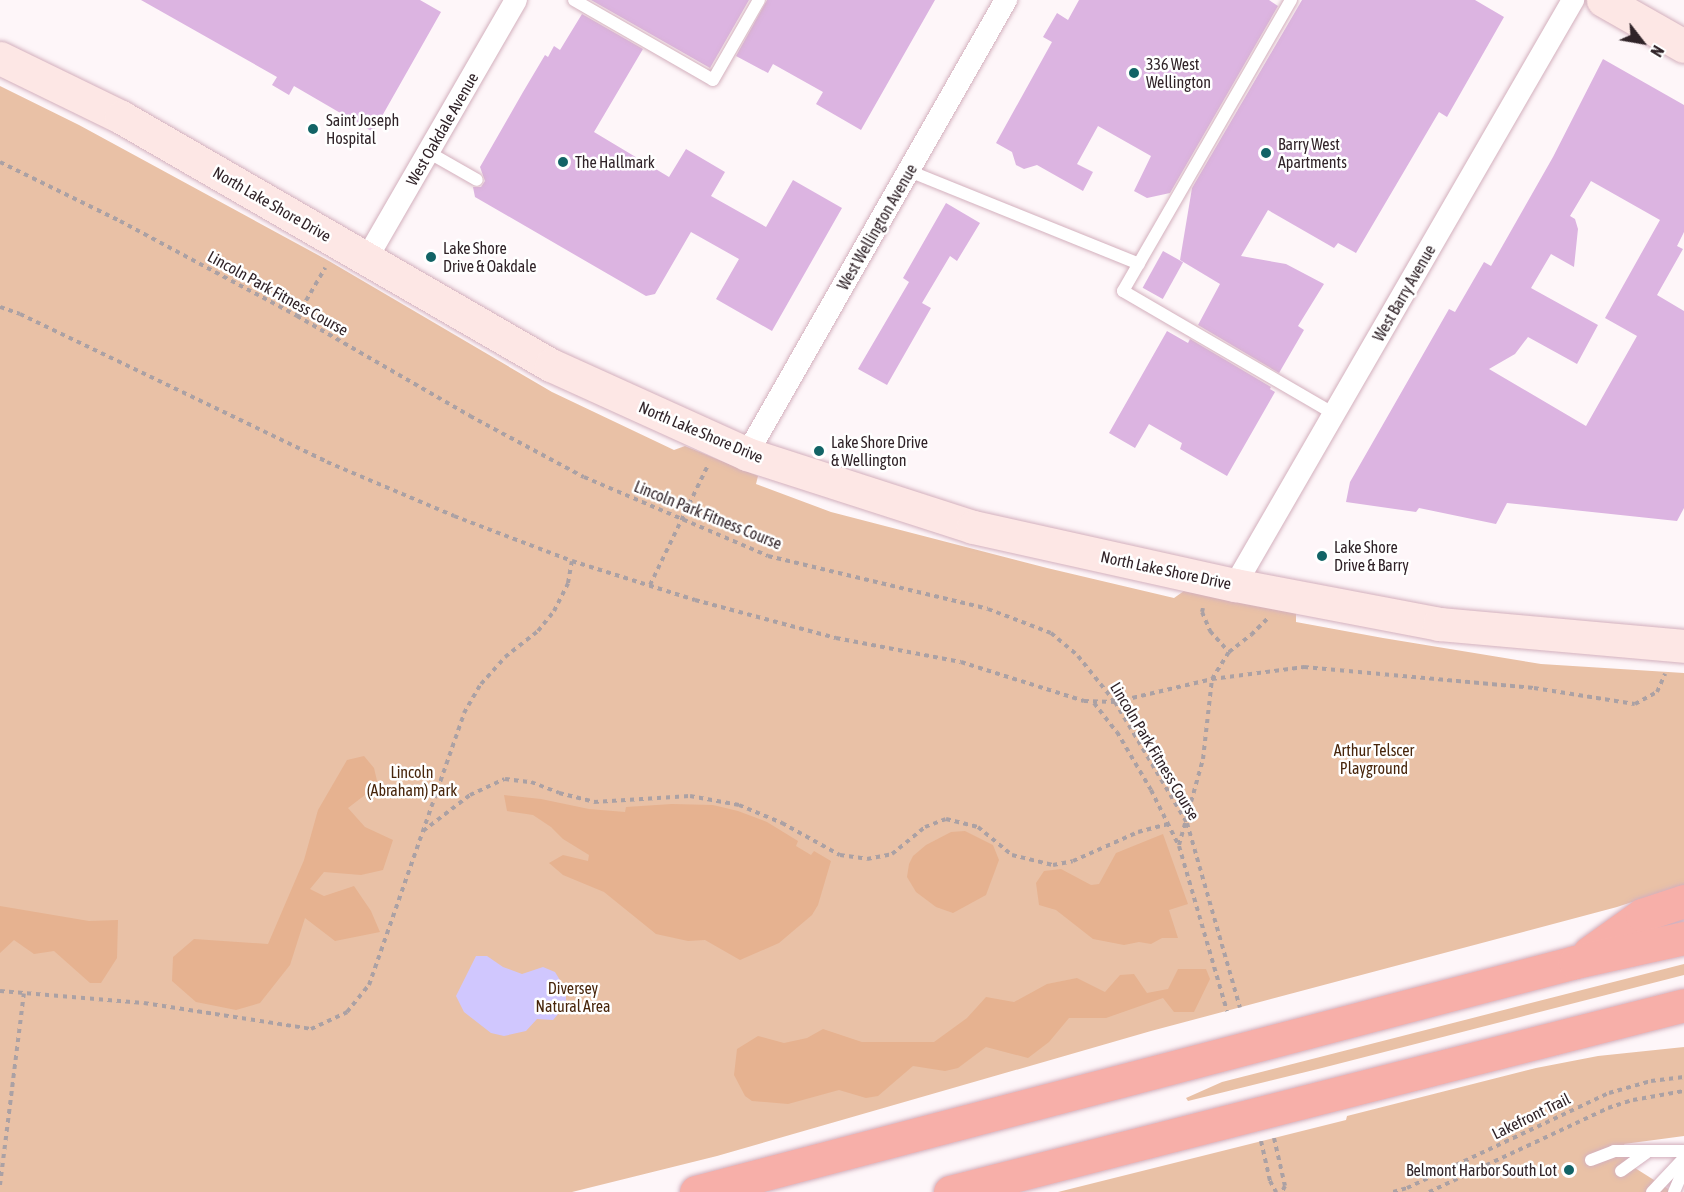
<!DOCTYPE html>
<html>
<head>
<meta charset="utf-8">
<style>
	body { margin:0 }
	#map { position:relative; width:1684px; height:1192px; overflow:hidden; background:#fef6f9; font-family:"Asap Condensed",sans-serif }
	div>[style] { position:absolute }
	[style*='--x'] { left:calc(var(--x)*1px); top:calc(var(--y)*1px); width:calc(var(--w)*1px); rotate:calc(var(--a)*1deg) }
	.green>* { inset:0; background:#e9c1a6 }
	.forest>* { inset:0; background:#e6b290 }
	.water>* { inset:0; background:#d0c7fe }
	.building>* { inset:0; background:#dcb4e1; transform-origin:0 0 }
	.path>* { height:4px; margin-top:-2px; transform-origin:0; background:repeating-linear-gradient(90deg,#aba1a4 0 4.5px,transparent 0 9px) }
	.roads { filter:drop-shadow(0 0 2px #d3b0bd) drop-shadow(0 0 2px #d3b0bd) }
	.lane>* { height:12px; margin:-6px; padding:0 6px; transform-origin:6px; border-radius:6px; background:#fff }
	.street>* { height:22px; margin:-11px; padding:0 11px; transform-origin:11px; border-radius:11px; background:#fff }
	.secondary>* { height:33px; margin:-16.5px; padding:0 16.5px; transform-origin:16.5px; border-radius:16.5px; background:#fde7e5 }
	.highway>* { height:33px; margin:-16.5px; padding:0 16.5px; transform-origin:16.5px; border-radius:16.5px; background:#f7afa9 }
	.dots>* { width:16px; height:16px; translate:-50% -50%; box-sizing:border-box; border:3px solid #fff; border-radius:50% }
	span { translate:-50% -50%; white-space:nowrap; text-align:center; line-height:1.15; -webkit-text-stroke:5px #fff; paint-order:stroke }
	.poi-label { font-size:16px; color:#302328 }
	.left { translate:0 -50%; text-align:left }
	.right { translate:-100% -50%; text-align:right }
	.street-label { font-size:16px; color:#302328 }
	.park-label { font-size:16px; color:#47250b }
	.north { position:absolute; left:1612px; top:12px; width:60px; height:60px; -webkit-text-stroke:4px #fff; paint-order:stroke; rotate:121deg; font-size:16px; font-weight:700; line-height:24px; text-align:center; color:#302328 }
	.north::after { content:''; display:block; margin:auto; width:21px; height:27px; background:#302328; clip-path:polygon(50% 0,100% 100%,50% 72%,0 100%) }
</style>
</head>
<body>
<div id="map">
	<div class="green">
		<i style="clip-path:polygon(0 86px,79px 125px,329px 261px,552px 392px,674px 450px,685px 446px,758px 476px,756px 484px,831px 512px,1047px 568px,1174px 598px,1184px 591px,1205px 595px,1296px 613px,1296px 622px,1383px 638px,1541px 664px,1684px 673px,1684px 885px,1617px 907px,1151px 1031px,717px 1156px,572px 1192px,0 1192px)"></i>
		<i style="clip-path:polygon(1684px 964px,1684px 975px,1322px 1068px,1188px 1101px,1186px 1098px,1222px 1082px)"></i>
		<i style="clip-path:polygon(1684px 1047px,1684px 1136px,1624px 1144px,1635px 1168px,1673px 1192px,1058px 1192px,1346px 1120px,1347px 1116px,1536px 1068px,1598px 1056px)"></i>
	</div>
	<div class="forest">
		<i style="clip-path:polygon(364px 756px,374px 768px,378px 785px,348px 808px,365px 827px,393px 840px,383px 870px,361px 875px,324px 872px,310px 889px,324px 896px,354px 886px,371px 911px,380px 932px,335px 941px,305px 918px,290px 965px,260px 1003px,236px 1010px,196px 1002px,172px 981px,173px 957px,194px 939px,268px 944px,304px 860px,318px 810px,347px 760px)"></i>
		<i style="clip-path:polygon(504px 795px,541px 799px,589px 809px,625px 812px,626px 807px,672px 804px,713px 805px,738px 811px,767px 822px,798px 841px,796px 846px,811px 855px,814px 851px,831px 861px,818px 905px,812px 915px,779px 943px,740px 960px,705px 940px,688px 941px,656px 934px,604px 892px,563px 875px,549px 863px,563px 855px,588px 861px,589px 855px,563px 839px,551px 827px,533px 815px,507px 811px)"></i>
		<i style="clip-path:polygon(965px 831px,993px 845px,999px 860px,986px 895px,953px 913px,936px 907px,916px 892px,907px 877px,909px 864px,913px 856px,926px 845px,951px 832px)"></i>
		<i style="clip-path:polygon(1163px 834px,1188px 904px,1169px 910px,1178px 938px,1162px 938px,1151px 944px,1139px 942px,1124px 945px,1093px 939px,1056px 910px,1039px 905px,1036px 883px,1044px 871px,1061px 869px,1091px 885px,1099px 884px,1116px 853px)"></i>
		<i style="clip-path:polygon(0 906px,89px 921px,118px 920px,117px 958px,101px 983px,90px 983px,54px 951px,34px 954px,14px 940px,0 953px)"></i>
		<i style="clip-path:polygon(1178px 969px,1206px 969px,1210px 979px,1194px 1012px,1174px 1012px,1163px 998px,1106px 1018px,1069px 1018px,1049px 1042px,1028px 1058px,986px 1047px,958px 1068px,945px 1071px,913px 1066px,878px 1096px,866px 1098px,839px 1090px,788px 1104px,752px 1101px,745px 1096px,734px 1075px,737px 1049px,758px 1036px,784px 1043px,807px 1038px,823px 1029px,862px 1042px,934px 1042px,967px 1018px,986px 997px,1014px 1002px,1047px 984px,1077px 978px,1105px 992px,1120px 975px,1134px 974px,1147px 993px,1168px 989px)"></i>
	</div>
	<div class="water">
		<i style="clip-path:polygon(476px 956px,487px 956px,503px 967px,522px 974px,543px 967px,555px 972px,566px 990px,566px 1005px,553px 1020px,537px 1019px,526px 1031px,504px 1036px,491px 1033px,464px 1012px,456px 996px)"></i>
	</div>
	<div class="building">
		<i style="clip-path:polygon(141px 0,420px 0,441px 12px,373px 132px,294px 86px,289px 95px,272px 85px,277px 77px)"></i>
		<i style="clip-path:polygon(591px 0,749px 0,710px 68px)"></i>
		<i style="clip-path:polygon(767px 0,935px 0,861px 130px,816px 104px,823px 92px,773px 64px,768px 73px,736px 56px)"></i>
		<i style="clip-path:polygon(1079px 0,1269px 0,1278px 6px,1170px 193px,1147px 198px,1134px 191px,1151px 156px,1098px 126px,1077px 164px,1093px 172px,1083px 191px,1037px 165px,1024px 169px,1016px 165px,1012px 152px,996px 143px,1052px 42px,1043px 37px,1057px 13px,1068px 20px)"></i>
		<i style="clip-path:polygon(1302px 0,1475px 0,1504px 17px,1447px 117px,1439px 112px,1356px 253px,1338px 243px,1334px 248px,1268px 210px,1241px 256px,1286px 264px,1324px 284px,1298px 326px,1304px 330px,1279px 373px,1198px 325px,1220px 284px,1180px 260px,1192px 188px)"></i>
		<i style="clip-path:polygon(582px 14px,643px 49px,594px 132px,669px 177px,686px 149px,725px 172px,711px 196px,766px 227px,793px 180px,842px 208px,772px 331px,716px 299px,739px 259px,691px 232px,655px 294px,646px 296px,475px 197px,473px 187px,481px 187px,485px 181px,480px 167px,523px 92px,545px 55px,548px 57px,554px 46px,560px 50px)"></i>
		<i style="clip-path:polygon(evenodd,1603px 59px,1684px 105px,1684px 232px,1677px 246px,1683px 249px,1657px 295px,1684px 311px,1684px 508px,1677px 521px,1507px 503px,1496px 524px,1419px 508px,1416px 512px,1346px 502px,1350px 482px,1449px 309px,1455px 312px,1484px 262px,1491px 266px,1553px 157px,1603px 59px,1591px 181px,1660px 220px,1605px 318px,1637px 336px,1586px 426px,1489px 369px,1515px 354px,1528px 337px,1577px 364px,1598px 325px,1531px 288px,1551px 254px,1574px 267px,1578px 229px,1575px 219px,1570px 216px,1591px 181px)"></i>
		<i style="clip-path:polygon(946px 203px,980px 223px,957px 261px,950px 256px,922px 303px,931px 308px,887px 385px,858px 369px,909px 282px,903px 278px)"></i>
		<i style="left:1163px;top:251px;width:23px;height:42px;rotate:29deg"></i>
		<i style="clip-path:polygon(1167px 331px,1188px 343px,1190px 339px,1271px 387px,1270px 389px,1275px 392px,1227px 476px,1180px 449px,1182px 443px,1149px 424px,1135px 448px,1109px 433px)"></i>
	</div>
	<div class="path">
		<i style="--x:0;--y:162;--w:134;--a:26.2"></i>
		<i style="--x:120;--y:221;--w:201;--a:28.2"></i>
		<i style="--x:297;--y:316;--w:200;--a:30"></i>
		<i style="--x:470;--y:416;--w:129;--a:28.2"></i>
		<i style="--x:584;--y:477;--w:200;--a:23.2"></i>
		<i style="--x:768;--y:556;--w:226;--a:13.5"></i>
		<i style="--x:988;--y:609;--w:67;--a:20.9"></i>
		<i style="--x:1051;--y:633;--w:35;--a:40"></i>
		<i style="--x:1078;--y:656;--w:59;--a:51.2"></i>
		<i style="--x:1115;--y:702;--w:141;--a:59.2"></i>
		<i style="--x:1187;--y:823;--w:192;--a:74"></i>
		<i style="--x:0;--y:307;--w:21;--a:19"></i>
		<i style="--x:20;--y:314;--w:341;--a:25.7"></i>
		<i style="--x:327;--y:462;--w:138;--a:23"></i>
		<i style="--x:454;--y:516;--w:126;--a:20.9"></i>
		<i style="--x:572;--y:561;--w:129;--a:17.6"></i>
		<i style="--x:695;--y:600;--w:146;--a:15.1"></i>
		<i style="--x:836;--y:638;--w:127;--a:10.9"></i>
		<i style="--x:961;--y:662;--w:129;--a:17.6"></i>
		<i style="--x:1084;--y:701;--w:31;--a:2"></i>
		<i style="--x:1115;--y:702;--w:100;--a:-13.3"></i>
		<i style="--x:1212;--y:679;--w:93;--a:-7.4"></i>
		<i style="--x:1304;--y:667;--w:231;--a:5.2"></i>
		<i style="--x:1534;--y:688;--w:102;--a:9"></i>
		<i style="--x:1635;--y:704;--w:25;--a:-29"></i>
		<i style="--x:1657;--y:692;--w:20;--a:-66"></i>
		<i style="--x:297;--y:316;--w:56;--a:-59.7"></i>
		<i style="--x:650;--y:585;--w:131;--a:-64.2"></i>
		<i style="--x:1203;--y:608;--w:4;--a:104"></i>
		<i style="--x:1202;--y:612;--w:21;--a:67"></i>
		<i style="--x:1210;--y:631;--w:28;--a:48"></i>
		<i style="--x:1094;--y:703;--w:37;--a:52"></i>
		<i style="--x:1117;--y:732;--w:67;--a:59.6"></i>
		<i style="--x:1151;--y:790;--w:63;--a:63.4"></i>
		<i style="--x:1179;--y:846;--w:172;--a:73.8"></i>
		<i style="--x:423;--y:831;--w:59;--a:-37.5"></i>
		<i style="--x:470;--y:795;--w:38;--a:-25"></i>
		<i style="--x:505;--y:779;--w:26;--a:7"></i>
		<i style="--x:531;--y:782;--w:30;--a:21"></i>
		<i style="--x:559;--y:793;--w:36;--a:14"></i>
		<i style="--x:594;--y:802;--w:96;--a:-3.6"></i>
		<i style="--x:690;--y:796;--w:50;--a:10.4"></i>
		<i style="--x:739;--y:805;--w:47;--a:22.7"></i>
		<i style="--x:782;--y:823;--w:66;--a:28.9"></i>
		<i style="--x:840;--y:855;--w:27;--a:8"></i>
		<i style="--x:867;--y:859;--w:25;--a:-11"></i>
		<i style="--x:892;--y:854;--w:43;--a:-39.3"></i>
		<i style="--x:925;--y:827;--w:22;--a:-21"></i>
		<i style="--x:946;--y:819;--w:33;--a:14"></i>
		<i style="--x:978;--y:827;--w:44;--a:39.5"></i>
		<i style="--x:1012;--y:855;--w:42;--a:13.7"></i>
		<i style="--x:1053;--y:865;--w:20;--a:-11"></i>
		<i style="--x:1073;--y:861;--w:71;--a:-24"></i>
		<i style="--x:1138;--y:832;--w:31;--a:-15"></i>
		<i style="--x:1179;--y:845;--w:89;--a:-74.4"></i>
		<i style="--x:1203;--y:759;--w:81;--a:-83.6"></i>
		<i style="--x:1212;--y:679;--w:32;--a:-58"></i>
		<i style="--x:1229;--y:652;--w:28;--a:-38"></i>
		<i style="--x:1251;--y:635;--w:23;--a:-45"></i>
		<i style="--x:0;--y:991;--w:144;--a:4.8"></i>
		<i style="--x:144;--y:1003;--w:169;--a:8.8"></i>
		<i style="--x:311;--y:1029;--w:40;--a:-25"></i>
		<i style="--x:347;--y:1012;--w:35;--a:-51"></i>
		<i style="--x:369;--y:985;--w:288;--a:-70.7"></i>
		<i style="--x:464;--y:713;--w:34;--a:-60"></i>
		<i style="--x:481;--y:684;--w:36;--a:-48"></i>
		<i style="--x:505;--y:657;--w:42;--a:-38.2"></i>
		<i style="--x:538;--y:631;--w:26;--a:-51"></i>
		<i style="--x:554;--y:611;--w:31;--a:-63"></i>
		<i style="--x:568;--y:583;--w:22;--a:-80"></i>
		<i style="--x:1274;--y:1138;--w:49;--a:77.1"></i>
		<i style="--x:1285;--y:1186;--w:7;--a:117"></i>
		<i style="--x:1261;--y:1141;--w:41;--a:77.3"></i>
		<i style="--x:1270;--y:1181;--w:13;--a:61"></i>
		<i style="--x:0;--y:1185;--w:193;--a:-82.9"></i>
		<i style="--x:1393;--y:1192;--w:15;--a:-16"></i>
		<i style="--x:1407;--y:1188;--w:223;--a:-25.2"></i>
		<i style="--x:1609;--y:1093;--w:44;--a:-15.9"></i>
		<i style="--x:1651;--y:1081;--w:33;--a:-7"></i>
		<i style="--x:1429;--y:1192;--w:198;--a:-25.1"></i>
		<i style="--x:1608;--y:1108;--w:26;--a:-18"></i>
		<i style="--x:1633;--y:1100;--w:52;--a:-10"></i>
	</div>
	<div class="roads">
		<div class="lane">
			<i style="--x:574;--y:0;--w:160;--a:29.9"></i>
			<i style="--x:713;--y:80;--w:92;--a:-60.1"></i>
			<i style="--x:1291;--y:0;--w:336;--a:120"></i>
			<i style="--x:1123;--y:291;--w:244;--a:30.2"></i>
			<i style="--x:428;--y:152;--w:56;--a:29.7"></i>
			<i style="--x:909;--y:171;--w:248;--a:22"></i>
			<i style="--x:1591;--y:1160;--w:25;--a:-21"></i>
			<i style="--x:1614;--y:1151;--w:70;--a:0"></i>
			<i style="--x:1621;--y:1171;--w:31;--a:-36"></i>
			<i style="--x:1652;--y:1192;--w:47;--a:-46.7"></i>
			<i style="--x:1674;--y:1192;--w:25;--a:-67"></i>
		</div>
		<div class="street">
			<i style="--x:367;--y:258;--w:298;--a:-60"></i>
			<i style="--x:747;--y:454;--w:523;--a:-60.3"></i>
			<i style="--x:1235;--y:585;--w:676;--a:-59.98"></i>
		</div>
		<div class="secondary">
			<i style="--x:1603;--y:0;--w:93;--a:29.6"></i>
			<i style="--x:0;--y:58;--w:135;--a:26"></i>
			<i style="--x:121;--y:117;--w:496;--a:30"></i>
			<i style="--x:551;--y:365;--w:215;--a:24.4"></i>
			<i style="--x:747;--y:454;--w:237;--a:17.9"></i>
			<i style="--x:973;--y:527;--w:268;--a:12.5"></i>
			<i style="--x:1235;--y:585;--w:208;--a:10.8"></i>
			<i style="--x:1439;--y:624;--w:246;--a:5.1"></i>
		</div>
		<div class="highway">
			<i style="--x:1589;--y:953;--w:65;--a:-35.6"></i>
			<i style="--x:1642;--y:915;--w:44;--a:-18.4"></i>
			<i style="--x:696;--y:1192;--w:909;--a:-14.66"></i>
			<i style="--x:1575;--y:962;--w:112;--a:-12.4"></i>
			<i style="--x:950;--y:1192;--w:757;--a:-14.29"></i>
		</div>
	</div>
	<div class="dots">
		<i style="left:1134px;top:73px;background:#126366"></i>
		<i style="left:313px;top:129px;background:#126366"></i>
		<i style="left:1266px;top:153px;background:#126366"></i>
		<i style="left:563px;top:162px;background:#126366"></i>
		<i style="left:431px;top:257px;background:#126366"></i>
		<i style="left:819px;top:451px;background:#126366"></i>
		<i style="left:1322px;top:556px;background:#126366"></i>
		<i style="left:1569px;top:1170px;background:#126366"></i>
	</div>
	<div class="poi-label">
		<span class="left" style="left:1146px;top:73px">336 West<br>Wellington</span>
		<span class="left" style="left:326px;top:129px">Saint Joseph<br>Hospital</span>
		<span class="left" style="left:1278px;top:153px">Barry West<br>Apartments</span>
		<span class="left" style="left:575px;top:162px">The Hallmark</span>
		<span class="left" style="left:443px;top:257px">Lake Shore<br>Drive &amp; Oakdale</span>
		<span class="left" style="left:831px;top:451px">Lake Shore Drive<br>&amp; Wellington</span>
		<span class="left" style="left:1334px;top:556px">Lake Shore<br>Drive &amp; Barry</span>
		<span class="right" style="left:1557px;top:1170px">Belmont Harbor South Lot</span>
	</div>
	<div class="street-label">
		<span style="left:442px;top:129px;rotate:-60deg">West Oakdale Avenue</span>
		<span style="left:272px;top:204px;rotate:30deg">North Lake Shore Drive</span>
		<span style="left:877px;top:227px;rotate:-60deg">West Wellington Avenue</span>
		<span style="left:278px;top:293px;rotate:29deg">Lincoln Park Fitness Course</span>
		<span style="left:1404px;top:293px;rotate:-60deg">West Barry Avenue</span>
		<span style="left:701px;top:432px;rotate:23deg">North Lake Shore Drive</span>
		<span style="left:708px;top:515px;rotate:22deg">Lincoln Park Fitness Course</span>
		<span style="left:1166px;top:570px;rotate:12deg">North Lake Shore Drive</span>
		<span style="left:1155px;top:751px;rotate:59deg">Lincoln Park Fitness Course</span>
		<span style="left:1531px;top:1116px;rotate:-26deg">Lakefront Trail</span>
	</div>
	<div class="park-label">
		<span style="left:1374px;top:759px">Arthur Telscer<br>Playground</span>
		<span style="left:412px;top:781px">Lincoln<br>(Abraham) Park</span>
		<span style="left:573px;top:997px">Diversey<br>Natural Area</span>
	</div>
	<div class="north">N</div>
</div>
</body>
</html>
